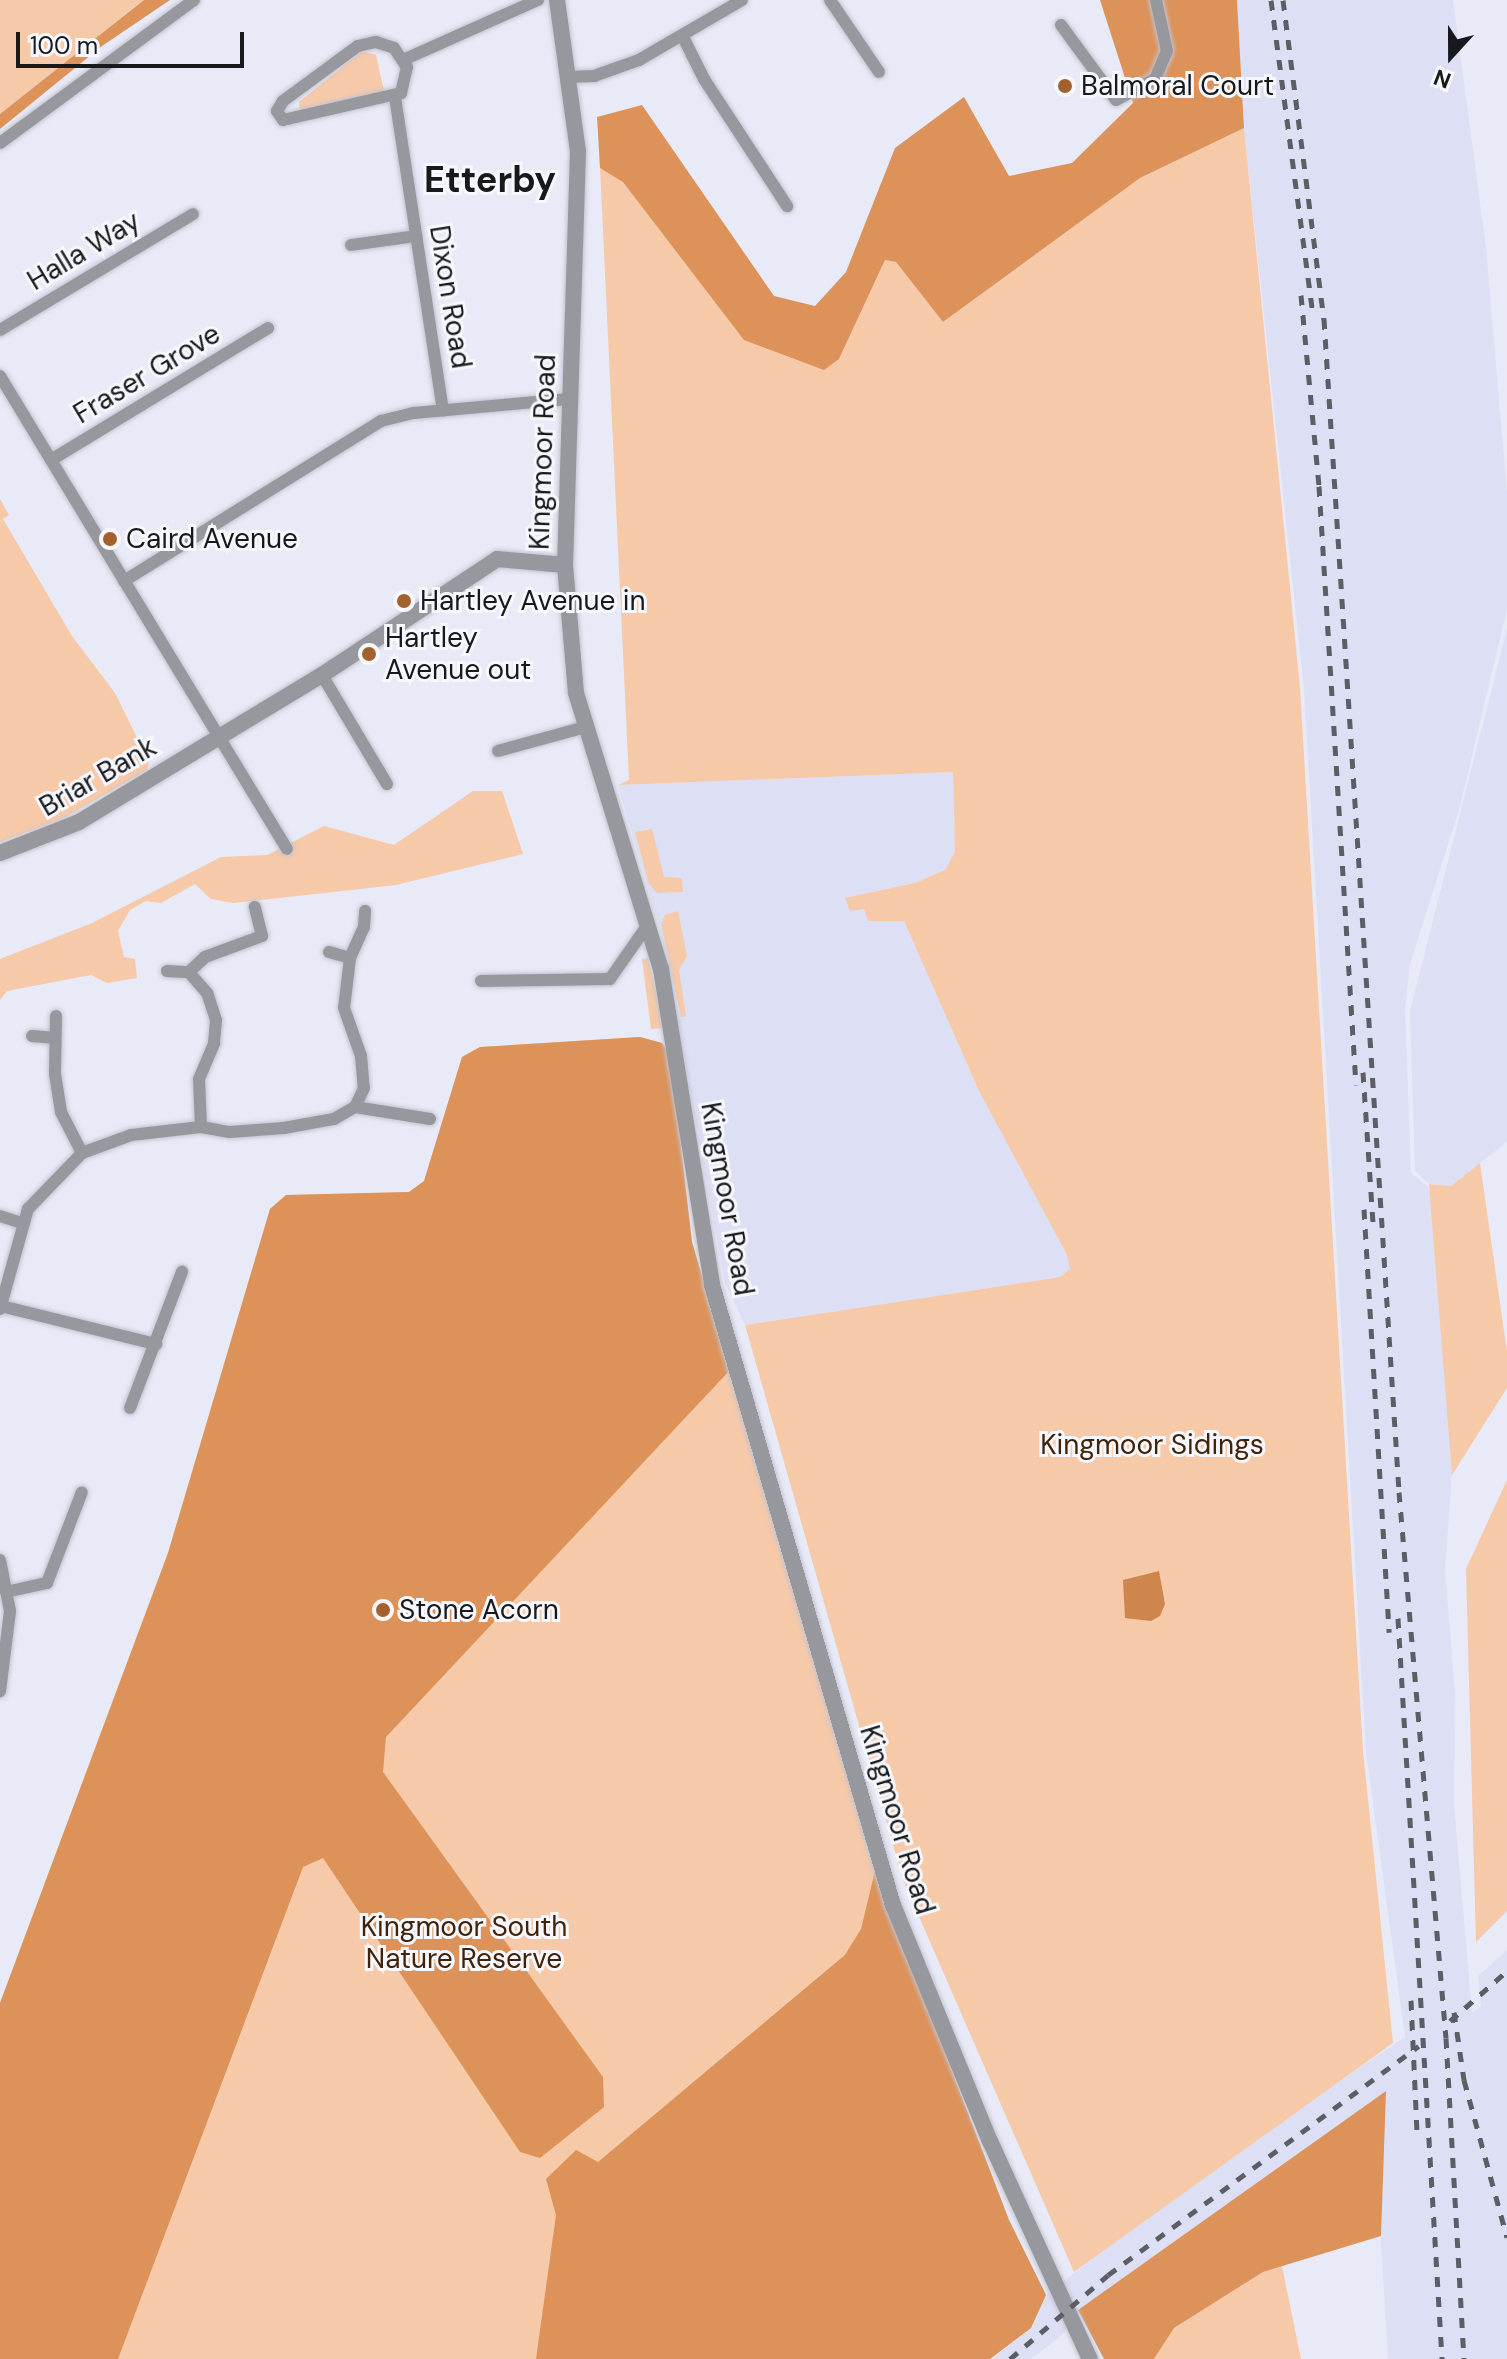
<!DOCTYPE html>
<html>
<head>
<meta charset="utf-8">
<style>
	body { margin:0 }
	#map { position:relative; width:1507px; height:2359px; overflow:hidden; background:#e8eaf7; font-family:"DM Sans",sans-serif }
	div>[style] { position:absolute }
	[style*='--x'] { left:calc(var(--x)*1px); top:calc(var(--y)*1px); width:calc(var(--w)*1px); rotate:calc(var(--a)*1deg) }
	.built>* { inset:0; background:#dde0f4 }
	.green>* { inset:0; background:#f6c9a9 }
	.forest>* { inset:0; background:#dc9259 }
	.water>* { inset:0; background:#cf864d }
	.roads { filter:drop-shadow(0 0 2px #c3c4d0) drop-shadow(0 0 2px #c3c4d0) }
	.minor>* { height:12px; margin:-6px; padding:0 6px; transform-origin:6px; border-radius:6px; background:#97989d }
	.tertiary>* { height:16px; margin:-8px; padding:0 8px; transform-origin:8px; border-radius:8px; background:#97989d }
	.rail>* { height:5px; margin-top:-2.5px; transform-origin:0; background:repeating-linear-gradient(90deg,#5d5e65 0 10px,transparent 0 20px) }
	.dots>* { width:22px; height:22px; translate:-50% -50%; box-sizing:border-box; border:4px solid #f7f8fd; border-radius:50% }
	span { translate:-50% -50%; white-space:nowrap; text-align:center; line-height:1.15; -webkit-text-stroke:6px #f7f8fd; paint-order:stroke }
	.poi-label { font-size:28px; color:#18191d }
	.left { translate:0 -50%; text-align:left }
	.street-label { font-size:28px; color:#18191d }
	.park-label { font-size:28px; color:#41230a }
	.district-label { font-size:36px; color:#18191d; font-weight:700 }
	.north { position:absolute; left:1411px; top:16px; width:80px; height:80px; -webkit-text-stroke:6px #f7f8fd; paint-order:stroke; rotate:201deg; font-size:22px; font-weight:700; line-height:32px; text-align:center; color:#18191d }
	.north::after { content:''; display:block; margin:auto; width:28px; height:36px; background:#18191d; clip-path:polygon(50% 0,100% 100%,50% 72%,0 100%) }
	.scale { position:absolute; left:16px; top:32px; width:228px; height:36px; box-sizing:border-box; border:4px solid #18191d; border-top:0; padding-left:10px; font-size:24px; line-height:28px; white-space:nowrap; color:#18191d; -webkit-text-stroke:6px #f7f8fd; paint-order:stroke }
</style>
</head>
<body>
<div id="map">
	<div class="built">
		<i style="clip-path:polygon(1237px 0,1453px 0,1486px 247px,1507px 493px,1507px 609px,1459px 810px,1410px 964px,1405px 1009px,1411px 1173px,1428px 1187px,1435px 1206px,1452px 1475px,1445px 1569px,1455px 1693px,1454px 1804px,1472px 2013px,1481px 2006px,1478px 1976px,1507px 1950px,1507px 2359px,1388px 2359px,1381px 2242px,1385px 2092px,1078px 2310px,1062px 2335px,1031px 2359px,991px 2359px,1033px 2327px,1046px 2295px,1074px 2273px,1248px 2143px,1405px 2037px,1366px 1752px,1304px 689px,1244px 128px)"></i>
		<i style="clip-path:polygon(1507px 629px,1507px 1142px,1451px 1186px,1429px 1184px,1415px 1171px,1410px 1011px)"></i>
		<i style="clip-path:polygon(953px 772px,955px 852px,945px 870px,915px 883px,845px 899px,864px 909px,868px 921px,904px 921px,979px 1091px,1067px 1255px,1070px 1269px,1060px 1277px,745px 1325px,725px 1283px,661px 932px,618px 785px)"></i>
	</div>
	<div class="green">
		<i style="clip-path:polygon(0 0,144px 0,0 114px)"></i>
		<i style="clip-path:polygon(362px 51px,376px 55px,385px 95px,300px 110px,299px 102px)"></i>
		<i style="clip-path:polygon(1244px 128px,1300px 688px,1363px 1751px,1393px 2043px,1074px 2272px,903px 1880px,745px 1325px,1060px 1277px,1070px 1269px,1067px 1255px,979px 1091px,904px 921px,868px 921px,864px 909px,850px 911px,845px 898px,915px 883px,945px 870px,955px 852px,953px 772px,618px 785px,629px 780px,600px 168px,623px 181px,839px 359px,885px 260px,896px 262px,943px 322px,1140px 178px)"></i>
		<i style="clip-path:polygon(0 499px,9px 515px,3px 519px,72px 636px,115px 693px,149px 762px,147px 770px,62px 819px,0 842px)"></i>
		<i style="clip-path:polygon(473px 791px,502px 791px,523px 854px,396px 885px,233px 903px,211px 899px,195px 884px,161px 903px,146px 901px,130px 910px,118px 931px,124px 957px,135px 959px,137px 978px,107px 983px,91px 975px,7px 991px,0 1000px,0 959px,92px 923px,221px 857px,267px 855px,324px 826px,394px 845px)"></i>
		<i style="clip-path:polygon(652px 829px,664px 877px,682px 878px,683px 892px,657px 893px,649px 884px,635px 832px)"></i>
		<i style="clip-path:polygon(678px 911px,687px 956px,679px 970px,686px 1016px,681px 1017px,661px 924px,665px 915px)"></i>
		<i style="clip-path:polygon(648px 958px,664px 1028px,651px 1029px,642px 959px)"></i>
		<i style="clip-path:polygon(640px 1037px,662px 1043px,674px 1081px,692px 1242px,875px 1870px,1009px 2220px,1046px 2295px,1031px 2328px,990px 2359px,0 2359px,0 2003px,168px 1553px,270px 1209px,286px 1195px,409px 1192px,424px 1181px,462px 1057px,480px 1047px)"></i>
		<i style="clip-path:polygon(1480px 1163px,1507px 1352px,1507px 1388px,1452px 1475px,1429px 1184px,1451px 1186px)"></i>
		<i style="clip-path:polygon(1507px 1480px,1507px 1911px,1476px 1942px,1466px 1569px)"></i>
		<i style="clip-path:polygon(1282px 2266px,1301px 2359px,1154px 2359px,1174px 2328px,1263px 2272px)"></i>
	</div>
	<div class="forest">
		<i style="clip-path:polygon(144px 0,170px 0,102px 46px,0 129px,0 114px)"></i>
		<i style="clip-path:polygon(1100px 0,1237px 0,1244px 128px,1140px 178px,943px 322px,896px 262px,885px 260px,839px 359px,824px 370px,744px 340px,623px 182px,600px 168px,597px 117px,642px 105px,774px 296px,815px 306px,846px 272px,895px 148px,964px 97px,1009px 176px,1072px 163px,1133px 103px)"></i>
		<i style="clip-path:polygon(640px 1037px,662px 1043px,670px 1054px,692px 1242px,730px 1370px,386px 1737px,383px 1772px,603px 2077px,604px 2107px,540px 2158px,520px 2152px,323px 1858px,303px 1867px,118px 2359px,0 2359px,0 2003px,168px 1553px,270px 1209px,286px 1195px,409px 1192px,424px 1181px,462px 1057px,480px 1047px)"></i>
		<i style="clip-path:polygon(875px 1871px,1009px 2220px,1046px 2295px,1031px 2328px,990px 2359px,536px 2359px,556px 2215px,546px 2179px,576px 2150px,598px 2162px,845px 1955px,861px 1929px)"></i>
		<i style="clip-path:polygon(1386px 2091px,1381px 2236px,1263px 2272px,1174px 2328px,1154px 2359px,1104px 2359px,1078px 2310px)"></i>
	</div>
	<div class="water">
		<i style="clip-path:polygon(1159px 1571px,1165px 1604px,1160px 1616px,1151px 1621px,1125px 1618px,1123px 1580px)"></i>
	</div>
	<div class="roads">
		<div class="minor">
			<i style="--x:830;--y:0;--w:87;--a:55.8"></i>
			<i style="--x:1061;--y:25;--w:93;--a:53.7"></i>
			<i style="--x:1116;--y:100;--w:44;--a:-28.3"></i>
			<i style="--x:1155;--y:79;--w:30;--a:-67"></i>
			<i style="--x:1167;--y:51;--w:52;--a:-102.2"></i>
			<i style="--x:683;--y:37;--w:47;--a:63.4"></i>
			<i style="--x:704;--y:79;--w:152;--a:56.8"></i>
			<i style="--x:376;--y:42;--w:19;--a:18"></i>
			<i style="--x:394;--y:48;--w:23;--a:56"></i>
			<i style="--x:407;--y:67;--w:27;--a:103"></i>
			<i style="--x:401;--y:93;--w:121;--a:167.1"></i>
			<i style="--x:283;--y:120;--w:11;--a:-124"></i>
			<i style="--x:277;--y:111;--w:12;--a:-59"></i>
			<i style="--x:283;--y:101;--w:93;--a:-36.3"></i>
			<i style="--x:358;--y:46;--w:18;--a:-13"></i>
			<i style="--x:403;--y:60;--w:148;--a:-24"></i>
			<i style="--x:567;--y:77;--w:27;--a:-2"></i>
			<i style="--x:594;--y:76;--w:48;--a:-19.6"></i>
			<i style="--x:639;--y:60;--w:119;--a:-30.2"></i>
			<i style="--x:395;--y:97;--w:317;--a:81.3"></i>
			<i style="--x:0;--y:143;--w:241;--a:-36.4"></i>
			<i style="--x:351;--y:245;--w:66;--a:-7.9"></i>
			<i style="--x:0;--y:330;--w:225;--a:-31"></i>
			<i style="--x:0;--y:376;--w:553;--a:58.75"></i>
			<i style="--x:51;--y:460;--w:254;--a:-31.3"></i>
			<i style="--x:124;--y:581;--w:303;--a:-31.9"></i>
			<i style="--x:381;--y:421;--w:34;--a:-14"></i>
			<i style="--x:414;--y:413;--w:156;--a:-5.2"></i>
			<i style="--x:322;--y:675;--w:127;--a:59.2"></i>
			<i style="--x:498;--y:751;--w:91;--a:-15.3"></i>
			<i style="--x:329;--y:952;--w:22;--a:16"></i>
			<i style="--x:350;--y:958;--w:50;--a:96.8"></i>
			<i style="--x:344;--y:1008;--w:51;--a:70.5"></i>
			<i style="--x:361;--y:1056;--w:32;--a:85"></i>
			<i style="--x:364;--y:1088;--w:21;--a:115"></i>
			<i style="--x:350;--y:958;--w:34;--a:-66"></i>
			<i style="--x:364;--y:927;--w:16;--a:-86"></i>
			<i style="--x:167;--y:971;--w:22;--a:3"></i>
			<i style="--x:481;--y:981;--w:129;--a:-0.9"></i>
			<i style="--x:610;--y:979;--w:65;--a:-55.1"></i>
			<i style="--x:56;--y:1016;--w:58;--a:91"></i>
			<i style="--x:55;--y:1074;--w:38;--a:81"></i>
			<i style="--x:61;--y:1112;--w:46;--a:62.9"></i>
			<i style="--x:32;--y:1036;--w:21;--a:5"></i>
			<i style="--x:201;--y:1127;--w:48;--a:-92.4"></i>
			<i style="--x:199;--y:1079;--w:39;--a:-67"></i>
			<i style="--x:214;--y:1043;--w:23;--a:-85"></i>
			<i style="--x:216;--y:1020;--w:28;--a:-108"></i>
			<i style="--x:207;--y:993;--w:28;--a:-131"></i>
			<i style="--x:189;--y:972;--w:22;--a:-43"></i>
			<i style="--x:205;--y:957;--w:61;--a:-20.2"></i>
			<i style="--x:262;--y:936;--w:30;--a:-104"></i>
			<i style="--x:0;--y:1216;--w:22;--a:18"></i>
			<i style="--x:1;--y:1306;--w:160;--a:13.8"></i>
			<i style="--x:0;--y:1309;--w:104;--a:-74.4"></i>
			<i style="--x:28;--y:1209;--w:78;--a:-46"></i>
			<i style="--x:82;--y:1153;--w:52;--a:-20.2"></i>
			<i style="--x:131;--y:1135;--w:70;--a:-6.5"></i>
			<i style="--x:201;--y:1127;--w:29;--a:10"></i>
			<i style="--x:230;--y:1132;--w:54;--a:-4.2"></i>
			<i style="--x:284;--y:1128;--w:51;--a:-10.2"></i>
			<i style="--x:334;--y:1119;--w:24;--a:-30"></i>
			<i style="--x:355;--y:1107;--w:76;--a:9.1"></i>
			<i style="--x:130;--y:1408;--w:146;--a:-69.1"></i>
			<i style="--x:0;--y:1560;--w:52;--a:78.9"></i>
			<i style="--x:10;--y:1611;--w:81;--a:97.1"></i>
			<i style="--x:6;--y:1592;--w:42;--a:-12.4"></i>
			<i style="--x:47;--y:1583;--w:97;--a:-69"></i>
		</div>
		<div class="tertiary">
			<i style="--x:557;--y:0;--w:153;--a:82.1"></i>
			<i style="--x:578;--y:152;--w:413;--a:91.8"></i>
			<i style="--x:565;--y:565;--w:128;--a:85.1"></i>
			<i style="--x:576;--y:693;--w:289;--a:72.9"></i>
			<i style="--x:661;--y:969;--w:320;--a:80.8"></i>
			<i style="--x:712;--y:1285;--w:646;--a:73.73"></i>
			<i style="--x:893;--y:1905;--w:255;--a:67.7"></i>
			<i style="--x:990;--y:2141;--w:240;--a:65.4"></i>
			<i style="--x:0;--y:853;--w:85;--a:-21.4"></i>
			<i style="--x:79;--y:822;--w:284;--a:-31.2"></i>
			<i style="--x:322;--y:675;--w:210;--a:-33.5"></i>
			<i style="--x:497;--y:559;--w:68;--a:5"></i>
		</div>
	</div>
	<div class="rail">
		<i style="--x:1271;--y:0;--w:312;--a:82.4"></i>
		<i style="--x:1283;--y:0;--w:322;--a:82.7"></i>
		<i style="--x:1324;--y:319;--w:1175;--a:86.34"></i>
		<i style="--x:1399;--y:1492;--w:548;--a:85.08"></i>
		<i style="--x:1446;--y:2038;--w:322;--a:86.8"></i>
		<i style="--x:1301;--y:295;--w:192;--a:84.6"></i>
		<i style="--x:1319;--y:486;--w:600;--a:86.47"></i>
		<i style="--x:1363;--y:1072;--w:151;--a:86.2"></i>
		<i style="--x:1364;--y:1209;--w:424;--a:86.6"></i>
		<i style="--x:1398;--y:1618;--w:742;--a:86.6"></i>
		<i style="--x:1411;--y:2000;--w:132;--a:87.4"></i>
		<i style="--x:1454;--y:2012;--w:69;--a:81.6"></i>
		<i style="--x:1464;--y:2080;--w:163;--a:74.7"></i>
		<i style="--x:1450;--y:2021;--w:76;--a:-41.3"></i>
		<i style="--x:1010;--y:2359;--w:129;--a:-40.6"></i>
		<i style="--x:1108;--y:2275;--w:386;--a:-36.4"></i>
	</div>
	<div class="dots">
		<i style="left:1065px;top:86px;background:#a3622d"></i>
		<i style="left:110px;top:539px;background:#a3622d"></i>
		<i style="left:404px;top:601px;background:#a3622d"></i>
		<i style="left:369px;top:654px;background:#a3622d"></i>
		<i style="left:383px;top:1610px;background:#a3622d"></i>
	</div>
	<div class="poi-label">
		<span class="left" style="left:1081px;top:86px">Balmoral Court</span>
		<span class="left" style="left:126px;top:539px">Caird Avenue</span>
		<span class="left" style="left:420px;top:601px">Hartley Avenue in</span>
		<span class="left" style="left:385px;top:654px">Hartley<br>Avenue out</span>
		<span class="left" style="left:399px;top:1610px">Stone Acorn</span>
	</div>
	<div class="street-label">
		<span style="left:84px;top:251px;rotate:-31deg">Halla Way</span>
		<span style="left:450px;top:297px;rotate:81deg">Dixon Road</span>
		<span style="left:147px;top:374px;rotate:-31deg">Fraser Grove</span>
		<span style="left:543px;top:452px;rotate:-88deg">Kingmoor Road</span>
		<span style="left:98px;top:777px;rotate:-30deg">Briar Bank</span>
		<span style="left:727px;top:1199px;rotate:80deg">Kingmoor Road</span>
		<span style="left:897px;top:1820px;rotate:73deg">Kingmoor Road</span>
	</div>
	<div class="park-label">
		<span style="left:1152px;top:1445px">Kingmoor Sidings</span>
		<span style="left:464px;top:1943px">Kingmoor South<br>Nature Reserve</span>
	</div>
	<div class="district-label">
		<span style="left:490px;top:180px">Etterby</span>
	</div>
	<div class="north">N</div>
	<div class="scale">100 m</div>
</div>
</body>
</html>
